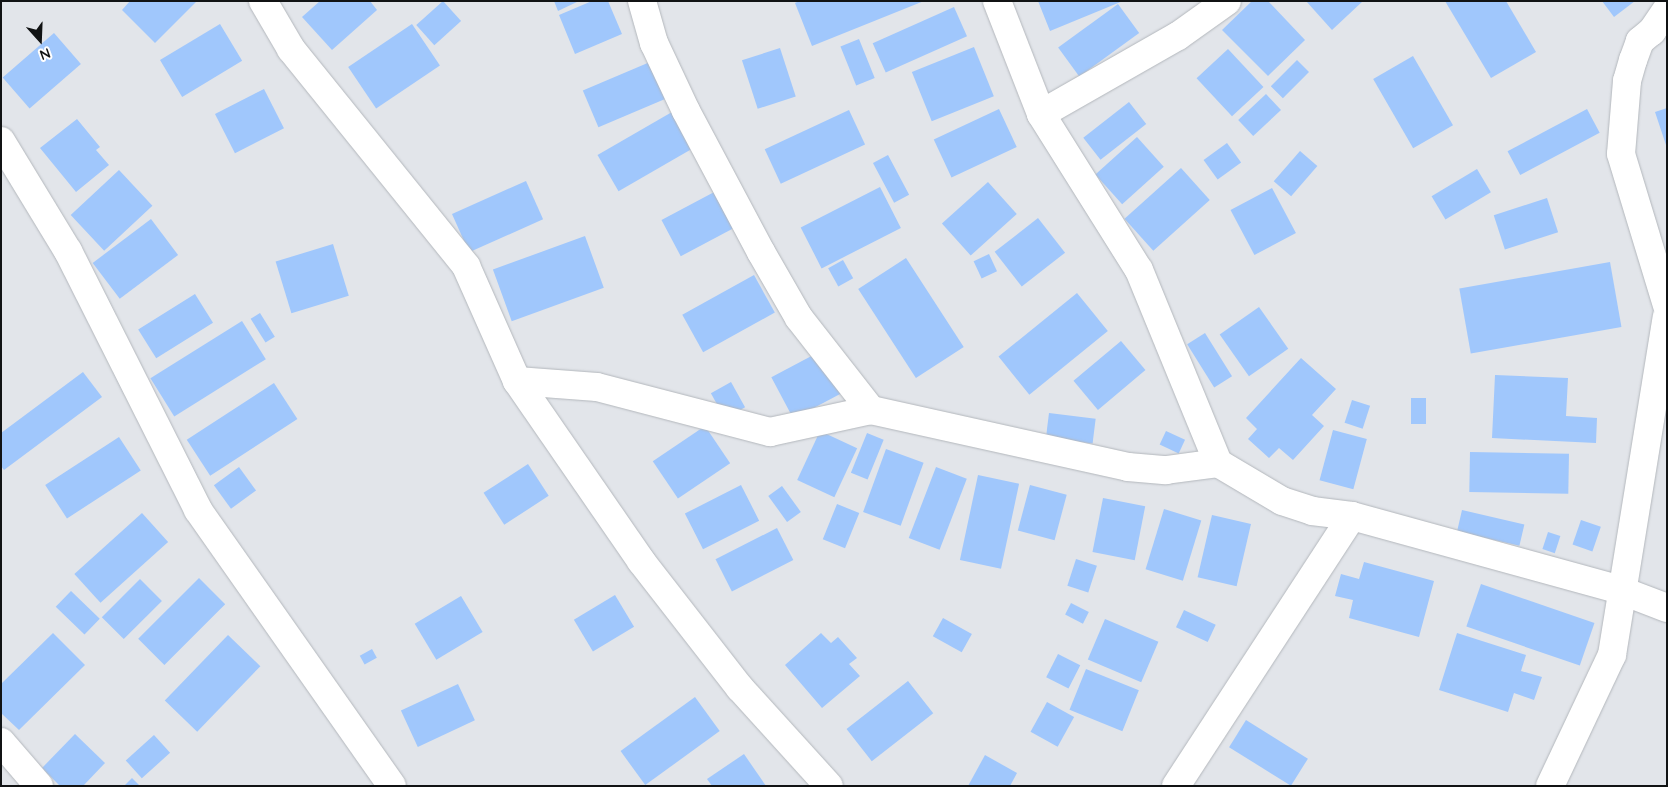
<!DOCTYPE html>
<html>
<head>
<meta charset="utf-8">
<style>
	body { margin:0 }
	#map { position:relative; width:1668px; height:787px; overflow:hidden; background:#e2e5ea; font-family:Quicksand,sans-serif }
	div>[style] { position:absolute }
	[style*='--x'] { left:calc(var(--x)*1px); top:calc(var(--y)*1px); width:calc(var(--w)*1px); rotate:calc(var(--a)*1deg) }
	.building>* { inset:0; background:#a0c7fc; transform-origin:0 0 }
	.roads { filter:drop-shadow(0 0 1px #b3b7bc) drop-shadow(0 0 1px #b3b7bc) }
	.street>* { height:28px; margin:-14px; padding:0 14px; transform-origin:14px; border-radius:14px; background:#fff }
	span { translate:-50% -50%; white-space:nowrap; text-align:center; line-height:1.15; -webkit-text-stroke:5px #fff; paint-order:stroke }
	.frame { position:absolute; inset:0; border:2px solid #111314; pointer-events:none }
	.north { position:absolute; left:15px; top:15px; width:50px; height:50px; -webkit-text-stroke:4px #fff; paint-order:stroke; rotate:160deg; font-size:14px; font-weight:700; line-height:20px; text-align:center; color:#111314 }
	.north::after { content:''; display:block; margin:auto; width:18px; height:22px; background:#111314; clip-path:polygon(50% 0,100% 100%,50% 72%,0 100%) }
</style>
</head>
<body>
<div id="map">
	<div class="building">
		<i style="clip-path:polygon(130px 1px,197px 1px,155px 43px,122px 10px)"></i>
		<i style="clip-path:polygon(320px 1px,370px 1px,377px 10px,332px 50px,302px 17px)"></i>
		<i style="left:443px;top:1px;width:27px;height:36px;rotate:48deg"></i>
		<i style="clip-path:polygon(554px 1px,579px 1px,558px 11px)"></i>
		<i style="clip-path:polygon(592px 1px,608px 1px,622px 34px,575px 54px,559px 15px)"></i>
		<i style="clip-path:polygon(799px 1px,924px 1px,812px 46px,795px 3px)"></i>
		<i style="clip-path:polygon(1038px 1px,1123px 1px,1050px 31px)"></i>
		<i style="clip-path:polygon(1252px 1px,1268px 1px,1305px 40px,1268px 76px,1222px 30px)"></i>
		<i style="clip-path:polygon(1306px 1px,1363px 1px,1332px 30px)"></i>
		<i style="clip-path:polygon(1445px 1px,1506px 1px,1536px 52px,1491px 78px)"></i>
		<i style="clip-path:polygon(1602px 1px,1635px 1px,1614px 17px)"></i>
		<i style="left:1118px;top:4px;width:36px;height:74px;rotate:54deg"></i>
		<i style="left:954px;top:7px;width:32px;height:89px;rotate:66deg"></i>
		<i style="left:220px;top:24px;width:43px;height:70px;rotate:59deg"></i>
		<i style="left:412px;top:24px;width:50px;height:77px;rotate:56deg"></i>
		<i style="left:54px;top:33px;width:41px;height:68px;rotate:49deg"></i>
		<i style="left:859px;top:39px;width:42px;height:20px;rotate:68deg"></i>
		<i style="left:974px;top:47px;width:53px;height:67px;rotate:68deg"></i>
		<i style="left:780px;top:48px;width:51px;height:40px;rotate:72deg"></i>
		<i style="left:1228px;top:49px;width:52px;height:43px;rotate:47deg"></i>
		<i style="left:1413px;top:56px;width:80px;height:46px;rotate:60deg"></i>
		<i style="left:1297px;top:60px;width:17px;height:37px;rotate:45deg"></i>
		<i style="left:650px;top:62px;width:40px;height:73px;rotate:67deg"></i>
		<i style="left:264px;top:89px;width:44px;height:55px;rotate:63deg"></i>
		<i style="left:1266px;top:94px;width:22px;height:38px;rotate:47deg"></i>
		<i style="left:1129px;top:102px;width:28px;height:58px;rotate:52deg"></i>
		<i style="clip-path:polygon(1667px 108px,1667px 145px,1666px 145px,1655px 112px)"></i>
		<i style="left:999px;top:109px;width:42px;height:72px;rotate:65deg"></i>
		<i style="left:1587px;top:109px;width:27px;height:90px;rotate:62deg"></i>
		<i style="left:849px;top:110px;width:38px;height:93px;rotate:65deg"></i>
		<i style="left:672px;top:112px;width:42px;height:86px;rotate:60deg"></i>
		<i style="clip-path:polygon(77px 119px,100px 147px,96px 150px,109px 165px,76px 192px,40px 148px)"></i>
		<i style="left:1137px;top:137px;width:40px;height:56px;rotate:48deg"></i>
		<i style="left:1227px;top:143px;width:24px;height:29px;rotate:54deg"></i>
		<i style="left:1300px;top:151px;width:23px;height:40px;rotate:41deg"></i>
		<i style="left:888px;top:155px;width:45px;height:17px;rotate:62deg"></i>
		<i style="left:1181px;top:168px;width:43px;height:76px;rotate:48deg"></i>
		<i style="left:1477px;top:169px;width:27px;height:53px;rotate:59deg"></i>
		<i style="left:119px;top:170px;width:49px;height:66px;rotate:47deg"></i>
		<i style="left:526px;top:181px;width:42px;height:81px;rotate:66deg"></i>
		<i style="left:988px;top:182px;width:43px;height:62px;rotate:48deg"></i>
		<i style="left:880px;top:187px;width:46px;height:89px;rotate:63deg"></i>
		<i style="left:1272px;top:188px;width:51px;height:47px;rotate:62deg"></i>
		<i style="left:718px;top:190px;width:41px;height:64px;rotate:62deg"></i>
		<i style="left:1547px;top:198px;width:36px;height:56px;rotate:72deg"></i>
		<i style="left:1038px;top:218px;width:44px;height:55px;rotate:52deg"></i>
		<i style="left:151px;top:219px;width:45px;height:73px;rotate:53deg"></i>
		<i style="left:585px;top:236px;width:55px;height:98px;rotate:70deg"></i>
		<i style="left:333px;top:244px;width:54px;height:60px;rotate:73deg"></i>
		<i style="left:989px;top:254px;width:19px;height:17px;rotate:65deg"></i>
		<i style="left:906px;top:258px;width:106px;height:57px;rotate:57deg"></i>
		<i style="left:843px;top:260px;width:21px;height:17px;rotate:61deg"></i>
		<i style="left:1610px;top:262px;width:66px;height:153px;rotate:80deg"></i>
		<i style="left:754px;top:275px;width:43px;height:82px;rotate:61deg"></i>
		<i style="left:1077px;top:293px;width:49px;height:101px;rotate:51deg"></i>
		<i style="left:195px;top:294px;width:34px;height:67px;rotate:58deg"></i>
		<i style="left:1259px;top:307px;width:51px;height:48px;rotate:55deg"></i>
		<i style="left:260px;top:313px;width:28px;height:11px;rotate:58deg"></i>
		<i style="left:242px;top:321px;width:45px;height:108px;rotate:58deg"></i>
		<i style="left:1205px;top:333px;width:51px;height:21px;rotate:58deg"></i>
		<i style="left:1121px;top:341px;width:38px;height:62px;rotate:50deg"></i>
		<i style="left:819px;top:352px;width:47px;height:54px;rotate:62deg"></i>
		<i style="clip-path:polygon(1301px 358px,1336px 389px,1312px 415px,1324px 426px,1293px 460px,1279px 448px,1269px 458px,1248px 439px,1257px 429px,1246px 418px)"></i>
		<i style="clip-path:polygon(83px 372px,102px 397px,4px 470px,1px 466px,1px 433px)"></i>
		<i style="clip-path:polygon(1495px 375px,1568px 378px,1566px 416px,1597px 418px,1596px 443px,1492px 438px)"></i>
		<i style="left:731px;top:382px;width:29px;height:23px;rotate:61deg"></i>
		<i style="left:274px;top:383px;width:43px;height:104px;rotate:57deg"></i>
		<i style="left:1411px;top:398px;width:15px;height:26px"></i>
		<i style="left:1352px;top:400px;width:19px;height:24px;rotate:18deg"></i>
		<i style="left:1049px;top:413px;width:47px;height:25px;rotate:7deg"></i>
		<i style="left:705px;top:426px;width:45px;height:63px;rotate:56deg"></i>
		<i style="left:1333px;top:430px;width:35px;height:52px;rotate:15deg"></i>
		<i style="left:820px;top:431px;width:41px;height:54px;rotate:25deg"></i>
		<i style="left:1166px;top:431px;width:21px;height:15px;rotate:25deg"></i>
		<i style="left:867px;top:433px;width:18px;height:43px;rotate:22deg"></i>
		<i style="left:119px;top:437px;width:40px;height:88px;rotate:57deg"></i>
		<i style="left:886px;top:449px;width:40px;height:67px;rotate:20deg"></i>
		<i style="left:1470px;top:452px;width:99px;height:40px;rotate:1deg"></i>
		<i style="left:528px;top:464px;width:38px;height:53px;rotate:57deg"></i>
		<i style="left:239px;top:467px;width:29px;height:31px;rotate:54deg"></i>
		<i style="left:936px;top:467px;width:33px;height:76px;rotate:21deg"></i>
		<i style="left:978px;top:475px;width:42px;height:87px;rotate:12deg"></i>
		<i style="left:741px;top:485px;width:40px;height:63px;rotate:63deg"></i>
		<i style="left:1030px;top:485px;width:38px;height:47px;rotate:15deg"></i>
		<i style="left:782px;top:486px;width:32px;height:17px;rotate:54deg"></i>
		<i style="left:1103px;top:498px;width:43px;height:55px;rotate:11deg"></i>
		<i style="left:837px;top:504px;width:24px;height:38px;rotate:22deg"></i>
		<i style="left:1164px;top:509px;width:39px;height:63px;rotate:17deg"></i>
		<i style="left:1462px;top:510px;width:64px;height:22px;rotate:13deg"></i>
		<i style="left:142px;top:513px;width:39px;height:91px;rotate:48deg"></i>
		<i style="left:1212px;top:515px;width:40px;height:64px;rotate:13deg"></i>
		<i style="left:1581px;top:520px;width:21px;height:26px;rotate:19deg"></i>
		<i style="left:777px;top:528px;width:36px;height:69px;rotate:63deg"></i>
		<i style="left:1548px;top:532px;width:13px;height:18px;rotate:18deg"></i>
		<i style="left:1076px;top:559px;width:22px;height:28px;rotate:18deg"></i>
		<i style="clip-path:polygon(1364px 562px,1434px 581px,1419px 637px,1349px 618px,1353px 600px,1335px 596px,1341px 574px,1359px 579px)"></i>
		<i style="left:199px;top:578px;width:37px;height:86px;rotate:45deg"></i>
		<i style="left:140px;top:579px;width:31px;height:54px;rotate:45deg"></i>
		<i style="left:1481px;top:584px;width:120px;height:45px;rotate:19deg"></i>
		<i style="left:71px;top:591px;width:40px;height:22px;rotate:44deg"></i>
		<i style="left:615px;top:595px;width:37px;height:48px;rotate:59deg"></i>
		<i style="left:461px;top:596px;width:42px;height:54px;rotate:59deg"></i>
		<i style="left:1071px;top:603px;width:20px;height:13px;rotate:27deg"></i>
		<i style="left:1184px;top:610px;width:35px;height:19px;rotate:25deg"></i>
		<i style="left:943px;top:618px;width:33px;height:21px;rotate:29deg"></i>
		<i style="left:1105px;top:619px;width:58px;height:44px;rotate:23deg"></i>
		<i style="clip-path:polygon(53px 633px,85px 665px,19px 730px,1px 713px,1px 684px)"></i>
		<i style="clip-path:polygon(821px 633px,831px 643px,838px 637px,857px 658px,849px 664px,860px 676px,822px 708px,785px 665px)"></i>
		<i style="clip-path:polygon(1457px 633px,1526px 655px,1521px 671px,1542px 677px,1534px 700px,1514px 693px,1508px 712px,1439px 690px)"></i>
		<i style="left:228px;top:635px;width:45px;height:91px;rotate:44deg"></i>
		<i style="left:372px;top:649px;width:10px;height:14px;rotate:61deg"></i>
		<i style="left:1058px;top:654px;width:25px;height:26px;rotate:27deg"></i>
		<i style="left:1086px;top:669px;width:57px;height:44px;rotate:22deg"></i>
		<i style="left:908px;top:681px;width:41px;height:78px;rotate:52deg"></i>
		<i style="left:458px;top:684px;width:40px;height:63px;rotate:65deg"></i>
		<i style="left:695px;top:697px;width:42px;height:92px;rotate:54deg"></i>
		<i style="left:1047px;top:702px;width:31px;height:34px;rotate:29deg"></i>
		<i style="left:1246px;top:720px;width:73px;height:32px;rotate:32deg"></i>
		<i style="clip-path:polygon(75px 734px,105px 763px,83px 786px,60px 786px,42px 768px)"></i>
		<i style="left:154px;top:735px;width:24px;height:38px;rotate:48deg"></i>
		<i style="clip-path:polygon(744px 754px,766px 786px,712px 786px,707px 779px)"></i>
		<i style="clip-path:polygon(985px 755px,1017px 773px,1010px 786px,968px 786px)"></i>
		<i style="clip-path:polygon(132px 778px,140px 786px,124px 786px)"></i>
	</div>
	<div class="roads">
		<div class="street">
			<i style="--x:263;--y:1;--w:56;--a:59.7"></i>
			<i style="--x:291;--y:49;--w:279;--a:51.1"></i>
			<i style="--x:466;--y:266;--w:126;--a:66.1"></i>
			<i style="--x:517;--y:381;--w:80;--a:4.3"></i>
			<i style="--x:597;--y:387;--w:179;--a:14.6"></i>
			<i style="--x:770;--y:432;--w:103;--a:-12.3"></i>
			<i style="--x:871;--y:410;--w:263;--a:12.5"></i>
			<i style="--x:1128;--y:467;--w:38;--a:5"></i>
			<i style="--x:1166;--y:470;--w:52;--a:-7.7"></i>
			<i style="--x:1218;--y:463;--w:74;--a:30.7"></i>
			<i style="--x:1282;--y:501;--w:32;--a:18"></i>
			<i style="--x:1312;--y:511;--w:40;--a:7.1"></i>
			<i style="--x:1352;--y:516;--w:278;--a:15.4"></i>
			<i style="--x:1620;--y:590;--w:50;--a:21"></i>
			<i style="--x:642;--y:1;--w:44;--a:74.1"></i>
			<i style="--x:654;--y:43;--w:75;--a:64.8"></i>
			<i style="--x:686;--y:111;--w:160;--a:62"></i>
			<i style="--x:761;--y:252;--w:76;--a:60.1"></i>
			<i style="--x:799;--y:318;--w:117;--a:52"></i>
			<i style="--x:997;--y:1;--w:121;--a:68.7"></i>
			<i style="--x:1041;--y:114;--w:184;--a:57.9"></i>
			<i style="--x:1139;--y:270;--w:209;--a:67.7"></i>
			<i style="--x:1667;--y:9;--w:27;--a:124"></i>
			<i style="--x:1652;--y:31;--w:16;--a:140"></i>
			<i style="--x:1640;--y:41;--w:20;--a:110"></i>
			<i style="--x:1633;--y:60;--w:22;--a:106"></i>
			<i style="--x:1627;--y:81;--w:73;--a:94.7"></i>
			<i style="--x:1621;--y:154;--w:158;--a:73.1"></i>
			<i style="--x:1041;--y:114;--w:158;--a:-29.7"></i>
			<i style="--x:1178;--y:36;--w:60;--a:-35.5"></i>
			<i style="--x:1;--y:141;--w:129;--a:58.7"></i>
			<i style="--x:68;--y:251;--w:290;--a:63.3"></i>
			<i style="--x:198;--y:510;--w:337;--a:54.9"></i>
			<i style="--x:517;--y:381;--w:219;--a:55.4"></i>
			<i style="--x:641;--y:561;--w:161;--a:52.1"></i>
			<i style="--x:740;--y:688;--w:132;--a:47.8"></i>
			<i style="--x:1;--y:742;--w:58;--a:49.2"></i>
			<i style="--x:1176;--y:786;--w:322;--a:-56.9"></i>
			<i style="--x:1550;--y:786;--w:145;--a:-64.7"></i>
			<i style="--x:1612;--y:655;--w:342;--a:-80.8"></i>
		</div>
	</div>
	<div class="frame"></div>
	<div class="north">N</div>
</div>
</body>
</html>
